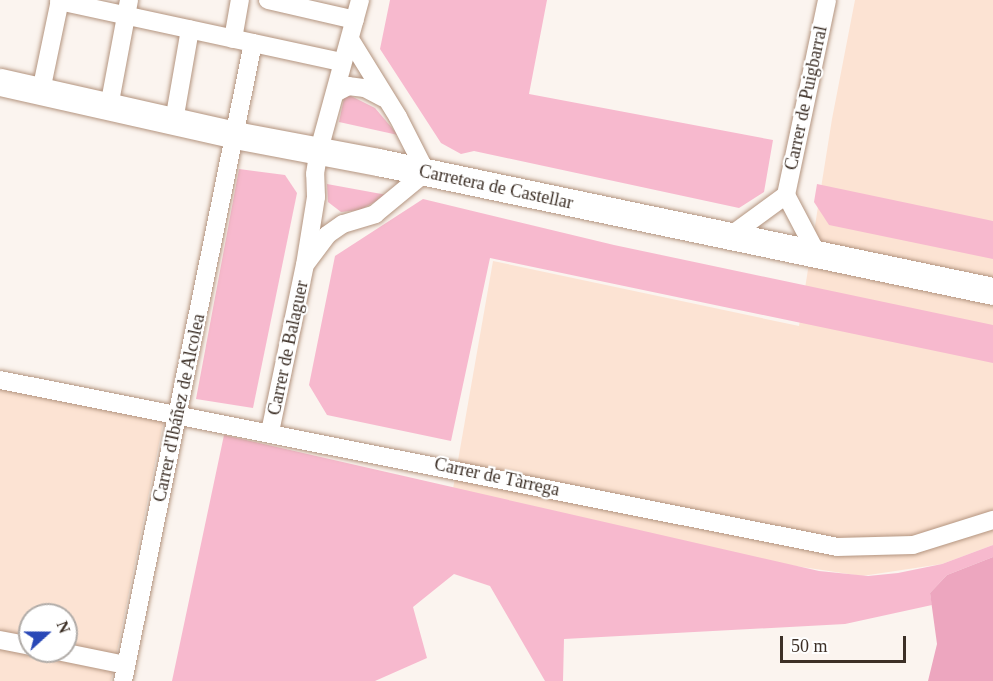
<!DOCTYPE html>
<html>
<head>
<meta charset="utf-8">
<style>
	body { margin:0 }
	#map { position:relative; width:993px; height:681px; overflow:hidden; background:#fbf4ef; font-family:Georgia,serif }
	div>[style] { position:absolute }
	[style*='--x'] { left:calc(var(--x)*1px); top:calc(var(--y)*1px); width:calc(var(--w)*1px); rotate:calc(var(--a)*1deg) }
	.built>* { inset:0; background:#fce3d3 }
	.green>* { inset:0; background:#f7b9ce }
	.forest>* { inset:0; background:#eda6bf }
	.roads { filter:drop-shadow(0 0 2px #b3947f) drop-shadow(0 0 2px #b3947f) }
	.street>* { height:18px; margin:-9px; padding:0 9px; transform-origin:9px; border-radius:9px; background:#fff }
	.secondary>* { height:27px; margin:-13.5px; padding:0 13.5px; transform-origin:13.5px; border-radius:13.5px; background:#fff }
	span { translate:-50% -50%; white-space:nowrap; text-align:center; line-height:1.15; -webkit-text-stroke:4.5px #fff; paint-order:stroke }
	.street-label { font-size:18px; color:#3c2f26 }
	.north { position:absolute; left:18px; top:603px; width:60px; height:60px; box-sizing:border-box; background:#fff; border:2px solid #b1aca8; border-radius:50%; rotate:69deg; font-size:16px; font-weight:700; line-height:24px; text-align:center; color:#3c2f26 }
	.north::after { content:''; display:block; margin:auto; width:21px; height:27px; background:#2948b7; clip-path:polygon(50% 0,100% 100%,50% 72%,0 100%) }
	.scale { position:absolute; left:780px; top:636px; width:126px; height:27px; box-sizing:border-box; border:3px solid #3c2f26; border-top:0; padding-left:8px; font-size:18px; line-height:21px; white-space:nowrap; color:#3c2f26; -webkit-text-stroke:4px #fff; paint-order:stroke }
</style>
</head>
<body>
<div id="map">
	<div class="built">
		<i style="clip-path:polygon(855px 0,993px 0,993px 545px,942px 564px,862px 576px,756px 560px,453px 489px,493px 261px,799px 326px,832px 119px)"></i>
		<i style="clip-path:polygon(evenodd,0 385px,164px 419px,111px 681px,0 681px,0 385px,30px 615px,66px 615px,66px 651px,30px 651px,30px 615px)"></i>
	</div>
	<div class="green">
		<i style="clip-path:polygon(390px 0,547px 0,529px 94px,773px 140px,764px 192px,739px 208px,474px 151px,461px 154px,441px 143px,380px 49px)"></i>
		<i style="clip-path:polygon(345px 93px,375px 108px,398px 135px,339px 122px)"></i>
		<i style="clip-path:polygon(239px 169px,285px 175px,297px 193px,253px 408px,196px 399px)"></i>
		<i style="clip-path:polygon(327px 184px,387px 195px,360px 210px,341px 212px,328px 202px)"></i>
		<i style="clip-path:polygon(817px 184px,993px 221px,993px 259px,829px 225px,814px 202px)"></i>
		<i style="clip-path:polygon(423px 199px,614px 245px,993px 325px,993px 363px,490px 258px,451px 441px,327px 415px,309px 385px,335px 256px)"></i>
		<i style="clip-path:polygon(224px 435px,819px 571px,868px 576px,898px 573px,942px 564px,993px 545px,993px 557px,947px 575px,930px 593px,932px 605px,845px 624px,564px 639px,563px 681px,545px 681px,490px 586px,454px 574px,413px 607px,427px 658px,375px 681px,172px 681px)"></i>
	</div>
	<div class="forest">
		<i style="clip-path:polygon(993px 557px,993px 681px,928px 681px,937px 644px,930px 593px,947px 575px)"></i>
	</div>
	<div class="roads">
		<div class="street">
			<i style="--x:268;--y:0;--w:89;--a:12.9"></i>
			<i style="--x:59;--y:1;--w:288;--a:12.2"></i>
			<i style="--x:233;--y:39;--w:40;--a:-80"></i>
			<i style="--x:41;--y:91;--w:93;--a:-78.2"></i>
			<i style="--x:335;--y:93;--w:15;--a:-28"></i>
			<i style="--x:348;--y:86;--w:17;--a:7"></i>
			<i style="--x:365;--y:88;--w:21;--a:28"></i>
			<i style="--x:109;--y:107;--w:109;--a:-79.4"></i>
			<i style="--x:174;--y:121;--w:93;--a:-80.1"></i>
			<i style="--x:730;--y:236;--w:69;--a:-36.2"></i>
			<i style="--x:817;--y:254;--w:67;--a:-117.7"></i>
			<i style="--x:786;--y:195;--w:199;--a:-78.1"></i>
			<i style="--x:307;--y:262;--w:34;--a:-53"></i>
			<i style="--x:327;--y:235;--w:19;--a:-35"></i>
			<i style="--x:343;--y:224;--w:34;--a:-17"></i>
			<i style="--x:375;--y:214;--w:66;--a:-39.5"></i>
			<i style="--x:426;--y:172;--w:62;--a:-117"></i>
			<i style="--x:398;--y:117;--w:89;--a:-121.7"></i>
			<i style="--x:0;--y:380;--w:853;--a:11.28"></i>
			<i style="--x:837;--y:547;--w:76;--a:-1.5"></i>
			<i style="--x:913;--y:545;--w:84;--a:-17.4"></i>
			<i style="--x:270;--y:432;--w:171;--a:-78.2"></i>
			<i style="--x:305;--y:265;--w:69;--a:-80.8"></i>
			<i style="--x:316;--y:197;--w:23;--a:-92"></i>
			<i style="--x:315;--y:174;--w:24;--a:-81"></i>
			<i style="--x:319;--y:150;--w:156;--a:-74.7"></i>
			<i style="--x:0;--y:640;--w:31;--a:11"></i>
			<i style="--x:57;--y:651;--w:70;--a:11.5"></i>
			<i style="--x:123;--y:681;--w:651;--a:-78.48"></i>
		</div>
		<div class="secondary">
			<i style="--x:0;--y:82;--w:241;--a:12.7"></i>
			<i style="--x:235;--y:135;--w:146;--a:10.7"></i>
			<i style="--x:378;--y:162;--w:628;--a:11.85"></i>
		</div>
	</div>
	<div class="street-label">
		<span style="left:806px;top:98px;rotate:-78deg">Carrer de Puigbarral</span>
		<span style="left:496px;top:187px;rotate:12deg">Carretera de Castellar</span>
		<span style="left:288px;top:348px;rotate:-78deg">Carrer de Balaguer</span>
		<span style="left:179px;top:408px;rotate:-78deg">Carrer d'Ibáñez de Alcolea</span>
		<span style="left:497px;top:477px;rotate:12deg">Carrer de Tàrrega</span>
	</div>
	<div class="north">N</div>
	<div class="scale">50 m</div>
</div>
</body>
</html>
